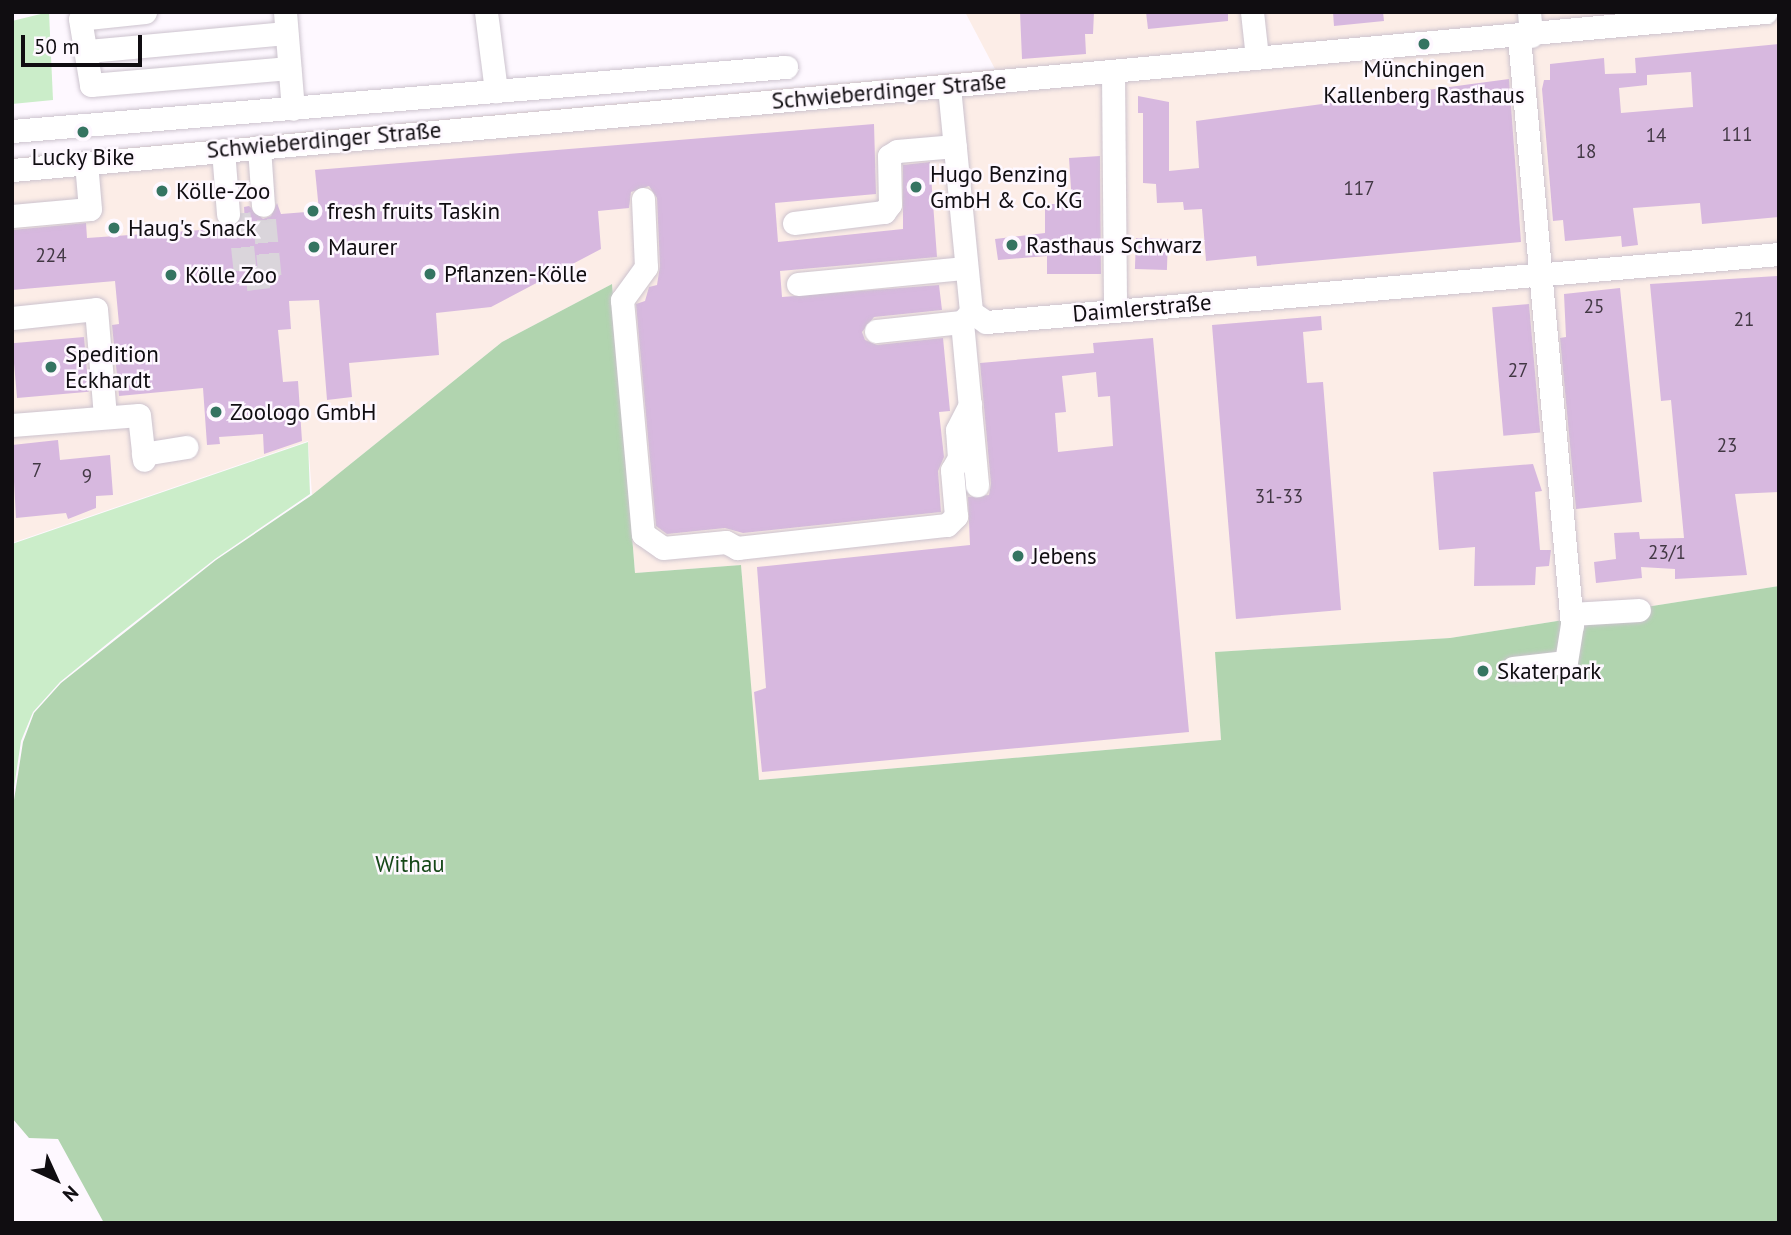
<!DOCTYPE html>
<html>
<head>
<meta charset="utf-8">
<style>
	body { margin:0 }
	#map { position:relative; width:1791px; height:1235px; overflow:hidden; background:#fef8ff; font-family:"PT Sans",sans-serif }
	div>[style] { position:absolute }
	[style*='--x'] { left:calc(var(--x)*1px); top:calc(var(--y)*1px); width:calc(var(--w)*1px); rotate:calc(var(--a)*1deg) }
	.industrial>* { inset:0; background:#fcede7 }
	.green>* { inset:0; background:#cbedc9 }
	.forest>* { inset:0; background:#b1d4af }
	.building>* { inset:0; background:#d7b8df; transform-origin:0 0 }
	.minor-tunnel>* { height:23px; margin-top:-11.5px; transform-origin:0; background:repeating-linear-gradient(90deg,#dad5db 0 23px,transparent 0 34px) }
	.roads { filter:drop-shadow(0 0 2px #ccc3ce) drop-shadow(0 0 2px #ccc3ce) }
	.minor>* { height:23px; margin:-11.5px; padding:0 11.5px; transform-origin:11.5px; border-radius:11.5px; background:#fff }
	.dots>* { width:19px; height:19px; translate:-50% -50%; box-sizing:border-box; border:4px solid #fef8ff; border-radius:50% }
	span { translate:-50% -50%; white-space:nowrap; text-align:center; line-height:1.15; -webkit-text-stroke:5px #fef8ff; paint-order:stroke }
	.number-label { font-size:19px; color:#423844 }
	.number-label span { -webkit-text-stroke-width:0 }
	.poi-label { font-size:23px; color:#100d11 }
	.left { translate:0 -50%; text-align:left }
	.street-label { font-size:23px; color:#100d11 }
	.park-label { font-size:23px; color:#164818 }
	.frame { position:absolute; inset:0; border:14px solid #100d11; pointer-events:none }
	.north { position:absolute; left:21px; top:1144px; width:70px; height:70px; -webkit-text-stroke:5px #fef8ff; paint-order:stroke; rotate:135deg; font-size:19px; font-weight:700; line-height:28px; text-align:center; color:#100d11 }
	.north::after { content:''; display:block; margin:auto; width:24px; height:32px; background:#100d11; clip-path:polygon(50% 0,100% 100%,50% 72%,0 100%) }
	.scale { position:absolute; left:21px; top:35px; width:121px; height:32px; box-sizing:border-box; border:4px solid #100d11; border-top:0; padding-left:9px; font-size:21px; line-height:24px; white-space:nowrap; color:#100d11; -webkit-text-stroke:5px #fef8ff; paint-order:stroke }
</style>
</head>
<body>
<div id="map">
	<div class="industrial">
		<i style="clip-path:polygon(965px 12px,1779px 12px,1779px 586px,1450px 638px,1216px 652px,1221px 740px,758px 780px,741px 565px,635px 573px,612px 284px,502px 342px,312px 495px,308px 441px,12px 543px,12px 158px,995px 69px)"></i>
	</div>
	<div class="green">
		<i style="clip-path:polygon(49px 12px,53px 100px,12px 104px,12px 21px)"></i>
		<i style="clip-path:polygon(308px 442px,310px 494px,215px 559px,118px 635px,60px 682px,33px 712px,21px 741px,12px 801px,12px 544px)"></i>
	</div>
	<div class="forest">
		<i style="clip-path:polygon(612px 284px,635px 573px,741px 565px,759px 780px,1221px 740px,1215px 652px,1450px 638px,1779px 586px,1779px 1223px,104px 1223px,58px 1139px,29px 1138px,12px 1118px,12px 813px,23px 742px,34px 713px,61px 683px,119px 637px,216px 560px,312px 495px,502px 342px)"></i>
	</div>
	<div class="building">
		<i style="clip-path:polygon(1020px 12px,1094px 12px,1093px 34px,1085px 34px,1086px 54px,1022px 59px)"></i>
		<i style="clip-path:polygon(1146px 12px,1228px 12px,1228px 21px,1148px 29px)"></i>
		<i style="clip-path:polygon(1333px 12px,1383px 12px,1384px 21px,1334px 26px)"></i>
		<i style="clip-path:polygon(evenodd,1779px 44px,1779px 217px,1702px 224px,1700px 203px,1633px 208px,1638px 245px,1622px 247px,1621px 236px,1565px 241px,1563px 220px,1553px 221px,1542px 89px,1544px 80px,1550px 80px,1550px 64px,1604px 58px,1605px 74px,1636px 73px,1635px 58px,1779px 44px,1691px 72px,1693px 107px,1621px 113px,1619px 88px,1647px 85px,1647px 75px,1691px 72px)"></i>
		<i style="clip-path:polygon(1509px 79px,1521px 242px,1257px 266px,1256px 256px,1206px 261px,1202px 209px,1184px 210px,1183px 202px,1157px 203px,1156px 184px,1143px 183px,1143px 113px,1138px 113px,1138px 96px,1169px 102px,1169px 171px,1199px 168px,1196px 121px)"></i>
		<i style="clip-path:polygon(874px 124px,876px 194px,775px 203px,778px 242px,903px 229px,903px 165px,930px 162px,937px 257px,780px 271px,782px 297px,939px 285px,942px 310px,874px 317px,862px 332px,865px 340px,877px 345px,943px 338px,950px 411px,939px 412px,944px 457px,938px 471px,941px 512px,743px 533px,725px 528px,667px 534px,656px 526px,636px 304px,645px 301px,649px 287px,657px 285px,660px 266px,657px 198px,649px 186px,631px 192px,629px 208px,598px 211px,601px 249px,491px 307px,436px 313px,439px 355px,349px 363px,352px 397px,327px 400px,319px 300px,289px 301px,291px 329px,278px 330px,283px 382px,298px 381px,302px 441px,264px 454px,263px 434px,219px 437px,220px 444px,207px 445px,203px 388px,119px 396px,112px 325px,119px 324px,115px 281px,12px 290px,12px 230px,86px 223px,87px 238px,230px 228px,245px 223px,244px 207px,249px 206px,263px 219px,271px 216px,277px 203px,281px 214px,319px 211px,315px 170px)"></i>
		<i style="clip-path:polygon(1100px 156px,1101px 274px,1047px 274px,1047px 256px,998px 260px,995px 239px,1045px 233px,1045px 204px,1072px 204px,1069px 158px)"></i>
		<i style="left:1136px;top:238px;width:32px;height:31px;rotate:2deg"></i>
		<i style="clip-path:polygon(1777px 276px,1779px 492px,1735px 494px,1747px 575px,1675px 579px,1675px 569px,1641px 567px,1642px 578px,1596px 583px,1594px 562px,1616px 559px,1614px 533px,1639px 532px,1640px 539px,1684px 538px,1671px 400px,1661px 401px,1650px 284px)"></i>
		<i style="clip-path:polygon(1620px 288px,1642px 502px,1576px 509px,1560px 338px,1566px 337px,1564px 294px)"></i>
		<i style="left:1529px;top:304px;width:129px;height:37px;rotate:85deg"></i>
		<i style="clip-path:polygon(1321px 316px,1322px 330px,1303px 332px,1307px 383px,1323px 382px,1341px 610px,1236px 619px,1212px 325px)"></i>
		<i style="left:84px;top:337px;width:55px;height:72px;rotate:85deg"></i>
		<i style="clip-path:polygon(evenodd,1153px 338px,1189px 732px,762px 772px,754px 692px,766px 688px,757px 567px,970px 545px,968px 497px,989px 495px,991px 484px,980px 363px,1094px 353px,1093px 343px,1153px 338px,1096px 372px,1098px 397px,1110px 396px,1113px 446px,1058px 452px,1055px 413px,1066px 412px,1062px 376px,1096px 372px)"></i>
		<i style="clip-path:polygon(58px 440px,60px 460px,110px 455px,113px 495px,96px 496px,96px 508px,68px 519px,66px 513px,16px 518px,12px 445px)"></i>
		<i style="clip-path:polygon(1533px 464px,1542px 491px,1535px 492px,1540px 550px,1551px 550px,1549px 566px,1536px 567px,1535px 585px,1474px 586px,1475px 547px,1439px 550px,1433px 472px)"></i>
	</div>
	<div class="minor-tunnel">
		<i style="--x:239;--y:213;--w:66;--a:83.9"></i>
		<i style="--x:246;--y:279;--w:24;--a:-7"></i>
		<i style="--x:270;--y:276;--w:71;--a:-95.6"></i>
	</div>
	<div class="roads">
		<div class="minor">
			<i style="--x:145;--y:12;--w:65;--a:173.9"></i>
			<i style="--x:80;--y:19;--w:67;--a:80.5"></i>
			<i style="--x:91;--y:85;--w:199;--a:-4.9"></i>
			<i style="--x:285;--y:12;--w:97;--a:85.3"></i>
			<i style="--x:486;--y:12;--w:80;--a:82.8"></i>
			<i style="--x:1252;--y:12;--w:45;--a:83.7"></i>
			<i style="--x:1529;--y:12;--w:24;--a:85"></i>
			<i style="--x:88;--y:51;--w:199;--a:-5.2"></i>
			<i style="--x:1113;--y:72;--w:238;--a:89.5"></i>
			<i style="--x:949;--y:87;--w:226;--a:84.4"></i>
			<i style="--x:971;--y:312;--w:18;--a:34"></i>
			<i style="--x:986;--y:322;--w:796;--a:-4.9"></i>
			<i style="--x:12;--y:131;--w:777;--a:-4.73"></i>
			<i style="--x:259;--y:147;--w:58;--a:86.1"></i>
			<i style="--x:223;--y:150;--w:64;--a:85.5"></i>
			<i style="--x:12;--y:170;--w:1761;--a:-5.15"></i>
			<i style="--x:643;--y:199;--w:68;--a:87.5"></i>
			<i style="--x:646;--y:267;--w:41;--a:126"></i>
			<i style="--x:622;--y:300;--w:235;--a:84.9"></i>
			<i style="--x:643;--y:534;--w:24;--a:35"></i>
			<i style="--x:663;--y:548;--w:63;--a:-5.4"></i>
			<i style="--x:726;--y:542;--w:13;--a:29"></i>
			<i style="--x:737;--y:548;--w:211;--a:-6.3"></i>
			<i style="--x:947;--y:525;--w:13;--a:-45"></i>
			<i style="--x:956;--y:516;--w:46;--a:-95"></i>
			<i style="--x:952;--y:470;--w:14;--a:-60"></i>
			<i style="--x:959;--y:458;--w:28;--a:-94"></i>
			<i style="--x:957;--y:430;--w:29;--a:-63"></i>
			<i style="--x:12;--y:216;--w:78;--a:-5.1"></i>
			<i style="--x:90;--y:209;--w:47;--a:-94.9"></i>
			<i style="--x:794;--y:223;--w:91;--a:-7"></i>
			<i style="--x:884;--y:212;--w:10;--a:-53"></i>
			<i style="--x:890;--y:204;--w:48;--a:-91.2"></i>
			<i style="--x:889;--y:156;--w:9;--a:-32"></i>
			<i style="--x:897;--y:151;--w:58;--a:-4.9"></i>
			<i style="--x:798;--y:284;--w:168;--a:-5.5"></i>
			<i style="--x:971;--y:312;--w:13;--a:132"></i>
			<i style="--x:962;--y:322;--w:164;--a:84.7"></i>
			<i style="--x:12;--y:318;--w:84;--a:-6.1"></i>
			<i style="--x:96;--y:309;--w:108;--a:85.2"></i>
			<i style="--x:876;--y:331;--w:86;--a:-6"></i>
			<i style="--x:12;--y:425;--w:127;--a:-4.5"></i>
			<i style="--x:139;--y:415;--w:45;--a:83.7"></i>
			<i style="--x:143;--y:454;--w:44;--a:-9.2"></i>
			<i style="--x:1571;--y:614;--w:68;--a:-3.4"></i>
			<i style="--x:1513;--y:668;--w:53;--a:-6.5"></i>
			<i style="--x:1566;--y:662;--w:37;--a:-81"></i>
			<i style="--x:1572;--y:625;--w:590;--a:-95.15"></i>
		</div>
	</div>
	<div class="dots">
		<i style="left:1424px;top:44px;background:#357461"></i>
		<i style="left:83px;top:132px;background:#357461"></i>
		<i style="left:916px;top:187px;background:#357461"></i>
		<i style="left:162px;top:191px;background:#357461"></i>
		<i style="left:313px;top:211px;background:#357461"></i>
		<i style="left:114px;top:228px;background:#357461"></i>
		<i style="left:1012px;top:245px;background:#357461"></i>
		<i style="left:314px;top:247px;background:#357461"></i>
		<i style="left:430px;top:274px;background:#357461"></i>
		<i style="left:171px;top:275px;background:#357461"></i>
		<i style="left:51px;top:367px;background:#357461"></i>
		<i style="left:216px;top:412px;background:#357461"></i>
		<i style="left:1018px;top:556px;background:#357461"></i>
		<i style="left:1483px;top:671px;background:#357461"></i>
	</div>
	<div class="number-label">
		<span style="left:1737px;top:135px">111</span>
		<span style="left:1656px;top:136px">14</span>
		<span style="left:1586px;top:152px">18</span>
		<span style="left:1359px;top:189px">117</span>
		<span style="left:51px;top:256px">224</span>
		<span style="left:1594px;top:307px">25</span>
		<span style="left:1744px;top:320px">21</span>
		<span style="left:1518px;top:371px">27</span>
		<span style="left:1727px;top:446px">23</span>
		<span style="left:37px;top:471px">7</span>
		<span style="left:87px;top:477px">9</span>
		<span style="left:1279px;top:497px">31-33</span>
		<span style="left:1667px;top:553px">23/1</span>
	</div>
	<div class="poi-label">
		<span style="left:1424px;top:82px">Münchingen<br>Kallenberg Rasthaus</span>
		<span style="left:83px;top:157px">Lucky Bike</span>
		<span class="left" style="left:930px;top:187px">Hugo Benzing<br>GmbH &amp; Co. KG</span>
		<span class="left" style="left:176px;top:191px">Kölle-Zoo</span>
		<span class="left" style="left:327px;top:211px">fresh fruits Taskin</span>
		<span class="left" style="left:128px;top:228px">Haug's Snack</span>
		<span class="left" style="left:1026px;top:245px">Rasthaus Schwarz</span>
		<span class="left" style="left:328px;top:247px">Maurer</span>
		<span class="left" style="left:444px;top:274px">Pflanzen-Kölle</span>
		<span class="left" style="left:185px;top:275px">Kölle Zoo</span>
		<span class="left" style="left:65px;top:367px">Spedition<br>Eckhardt</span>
		<span class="left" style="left:230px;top:412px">Zoologo GmbH</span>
		<span class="left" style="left:1032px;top:556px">Jebens</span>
		<span class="left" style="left:1497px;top:671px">Skaterpark</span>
	</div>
	<div class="street-label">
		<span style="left:889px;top:91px;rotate:-5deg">Schwieberdinger Straße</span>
		<span style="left:324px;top:140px;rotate:-5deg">Schwieberdinger Straße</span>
		<span style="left:1142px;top:308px;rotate:-5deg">Daimlerstraße</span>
	</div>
	<div class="park-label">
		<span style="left:410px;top:864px">Withau</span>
	</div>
	<div class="frame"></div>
	<div class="north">N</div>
	<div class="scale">50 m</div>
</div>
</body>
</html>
